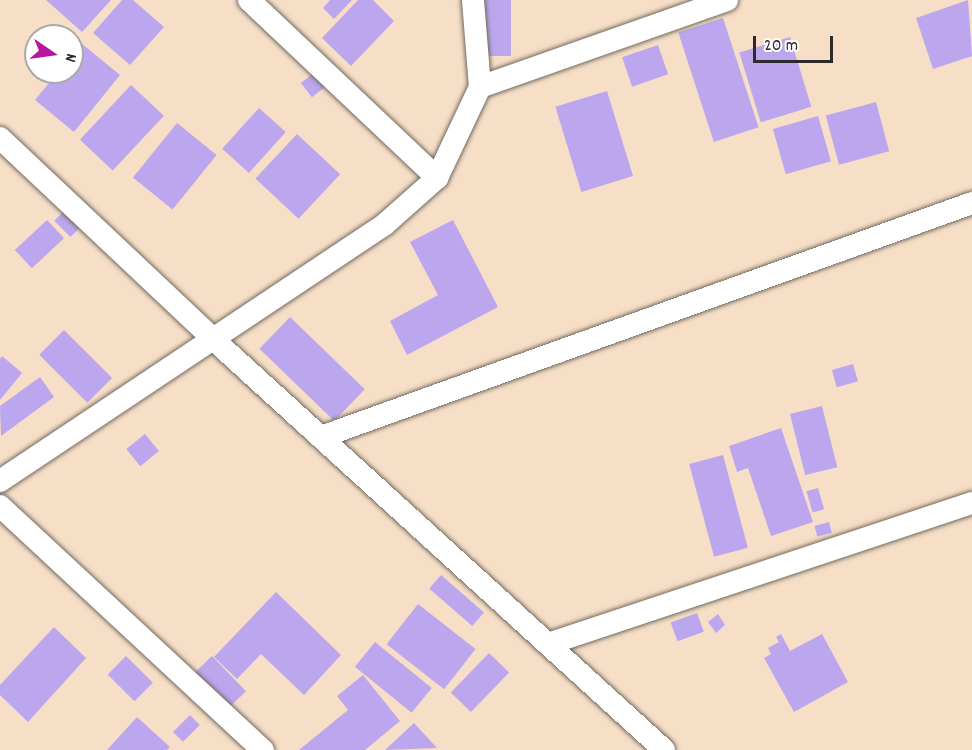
<!DOCTYPE html>
<html>
<head>
<meta charset="utf-8">
<style>
	body { margin:0 }
	#map { position:relative; width:972px; height:750px; overflow:hidden; background:#f6dfc6; font-family:Dekko,sans-serif }
	div>[style] { position:absolute }
	[style*='--x'] { left:calc(var(--x)*1px); top:calc(var(--y)*1px); width:calc(var(--w)*1px); rotate:calc(var(--a)*1deg) }
	.building>* { inset:0; background:#bca7ee; transform-origin:0 0 }
	.roads { filter:drop-shadow(0 0 2px #726a61) drop-shadow(0 0 2px #726a61) }
	.minor>* { height:22px; margin:-11px; padding:0 11px; transform-origin:11px; border-radius:11px; background:#fff }
	span { translate:-50% -50%; white-space:nowrap; text-align:center; line-height:1.15; -webkit-text-stroke:4.5px #fff; paint-order:stroke }
	.north { position:absolute; left:24px; top:24px; width:60px; height:60px; box-sizing:border-box; background:#fff; border:2px solid #aaa; border-radius:50%; rotate:103deg; font-size:16px; font-weight:700; line-height:24px; text-align:center; color:#2b2b2b }
	.north::after { content:''; display:block; margin:auto; width:21px; height:27px; background:#b5179e; clip-path:polygon(50% 0,100% 100%,50% 72%,0 100%) }
	.scale { position:absolute; left:753px; top:36px; width:80px; height:27px; box-sizing:border-box; border:3px solid #2b2b2b; border-top:0; padding-left:8px; font-size:18px; line-height:21px; white-space:nowrap; color:#2b2b2b; -webkit-text-stroke:4px #fff; paint-order:stroke }
</style>
</head>
<body>
<div id="map">
	<div class="building">
		<i style="clip-path:polygon(46px 0,111px 0,82px 32px)"></i>
		<i style="clip-path:polygon(122px 0,133px 0,164px 27px,130px 65px,93px 33px)"></i>
		<i style="clip-path:polygon(330px 0,352px 0,334px 19px,323px 8px)"></i>
		<i style="clip-path:polygon(358px 0,373px 0,394px 21px,351px 66px,322px 38px)"></i>
		<i style="left:480px;top:0;width:31px;height:56px"></i>
		<i style="clip-path:polygon(968px 0,972px 56px,933px 69px,916px 18px)"></i>
		<i style="left:723px;top:18px;width:115px;height:47px;rotate:72deg"></i>
		<i style="left:790px;top:37px;width:73px;height:53px;rotate:73deg"></i>
		<i style="clip-path:polygon(81px 43px,120px 75px,74px 132px,35px 100px,58px 72px,72px 72px,72px 54px)"></i>
		<i style="left:658px;top:45px;width:31px;height:38px;rotate:71deg"></i>
		<i style="left:315px;top:72px;width:18px;height:18px;rotate:52deg"></i>
		<i style="left:131px;top:85px;width:45px;height:75px;rotate:43deg"></i>
		<i style="left:607px;top:91px;width:89px;height:54px;rotate:73deg"></i>
		<i style="left:876px;top:102px;width:51px;height:52px;rotate:75deg"></i>
		<i style="left:259px;top:108px;width:36px;height:55px;rotate:42deg"></i>
		<i style="left:818px;top:116px;width:47px;height:47px;rotate:74deg"></i>
		<i style="left:177px;top:123px;width:51px;height:70px;rotate:39deg"></i>
		<i style="left:297px;top:134px;width:59px;height:61px;rotate:43deg"></i>
		<i style="left:67px;top:208px;width:23px;height:18px;rotate:45deg"></i>
		<i style="left:47px;top:220px;width:25px;height:44px;rotate:47deg"></i>
		<i style="clip-path:polygon(453px 220px,498px 307px,407px 355px,390px 321px,438px 295px,410px 242px)"></i>
		<i style="left:290px;top:317px;width:104px;height:44px;rotate:44deg"></i>
		<i style="left:64px;top:330px;width:68px;height:35px;rotate:45deg"></i>
		<i style="clip-path:polygon(2px 356px,22px 373px,0 400px,0 359px)"></i>
		<i style="left:853px;top:364px;width:18px;height:22px;rotate:74deg"></i>
		<i style="clip-path:polygon(40px 377px,54px 397px,1px 436px,0 406px)"></i>
		<i style="left:822px;top:406px;width:63px;height:33px;rotate:76deg"></i>
		<i style="clip-path:polygon(781px 428px,813px 522px,771px 536px,748px 468px,737px 472px,729px 446px)"></i>
		<i style="left:145px;top:434px;width:22px;height:24px;rotate:51deg"></i>
		<i style="left:723px;top:455px;width:96px;height:35px;rotate:75deg"></i>
		<i style="left:818px;top:488px;width:22px;height:12px;rotate:74deg"></i>
		<i style="left:829px;top:522px;width:11px;height:15px;rotate:75deg"></i>
		<i style="left:441px;top:575px;width:57px;height:18px;rotate:41deg"></i>
		<i style="clip-path:polygon(276px 592px,341px 655px,304px 695px,261px 654px,237px 679px,214px 657px)"></i>
		<i style="left:418px;top:604px;width:73px;height:51px;rotate:38deg"></i>
		<i style="left:697px;top:613px;width:20px;height:28px;rotate:70deg"></i>
		<i style="clip-path:polygon(718px 614px,725px 625px,716px 633px,708px 622px)"></i>
		<i style="clip-path:polygon(54px 627px,86px 658px,28px 722px,0 695px,0 685px)"></i>
		<i style="clip-path:polygon(781px 634px,790px 651px,822px 634px,848px 682px,794px 712px,764px 658px,771px 654px,768px 648px,779px 642px,776px 637px)"></i>
		<i style="left:375px;top:642px;width:73px;height:32px;rotate:39deg"></i>
		<i style="left:489px;top:653px;width:28px;height:55px;rotate:44deg"></i>
		<i style="left:126px;top:656px;width:38px;height:26px;rotate:45deg"></i>
		<i style="left:212px;top:656px;width:49px;height:25px;rotate:46deg"></i>
		<i style="clip-path:polygon(363px 675px,400px 721px,365px 750px,299px 750px,348px 710px,337px 696px)"></i>
		<i style="left:190px;top:715px;width:14px;height:24px;rotate:45deg"></i>
		<i style="clip-path:polygon(137px 717px,170px 747px,167px 750px,107px 750px)"></i>
		<i style="clip-path:polygon(414px 723px,437px 748px,385px 750px)"></i>
	</div>
	<div class="roads">
		<div class="minor">
			<i style="--x:249;--y:0;--w:259;--a:43.4"></i>
			<i style="--x:480;--y:87;--w:262;--a:-19.4"></i>
			<i style="--x:0;--y:138;--w:293;--a:43.3"></i>
			<i style="--x:213;--y:339;--w:610;--a:42.34"></i>
			<i style="--x:321;--y:437;--w:692;--a:-19.77"></i>
			<i style="--x:0;--y:481;--w:462;--a:-33.7"></i>
			<i style="--x:384;--y:225;--w:71;--a:-41.6"></i>
			<i style="--x:437;--y:178;--w:101;--a:-64.7"></i>
			<i style="--x:480;--y:87;--w:87;--a:-94.6"></i>
			<i style="--x:0;--y:506;--w:359;--a:42.9"></i>
			<i style="--x:548;--y:644;--w:447;--a:-18.4"></i>
		</div>
	</div>
	<div class="north">N</div>
	<div class="scale">20 m</div>
</div>
</body>
</html>
